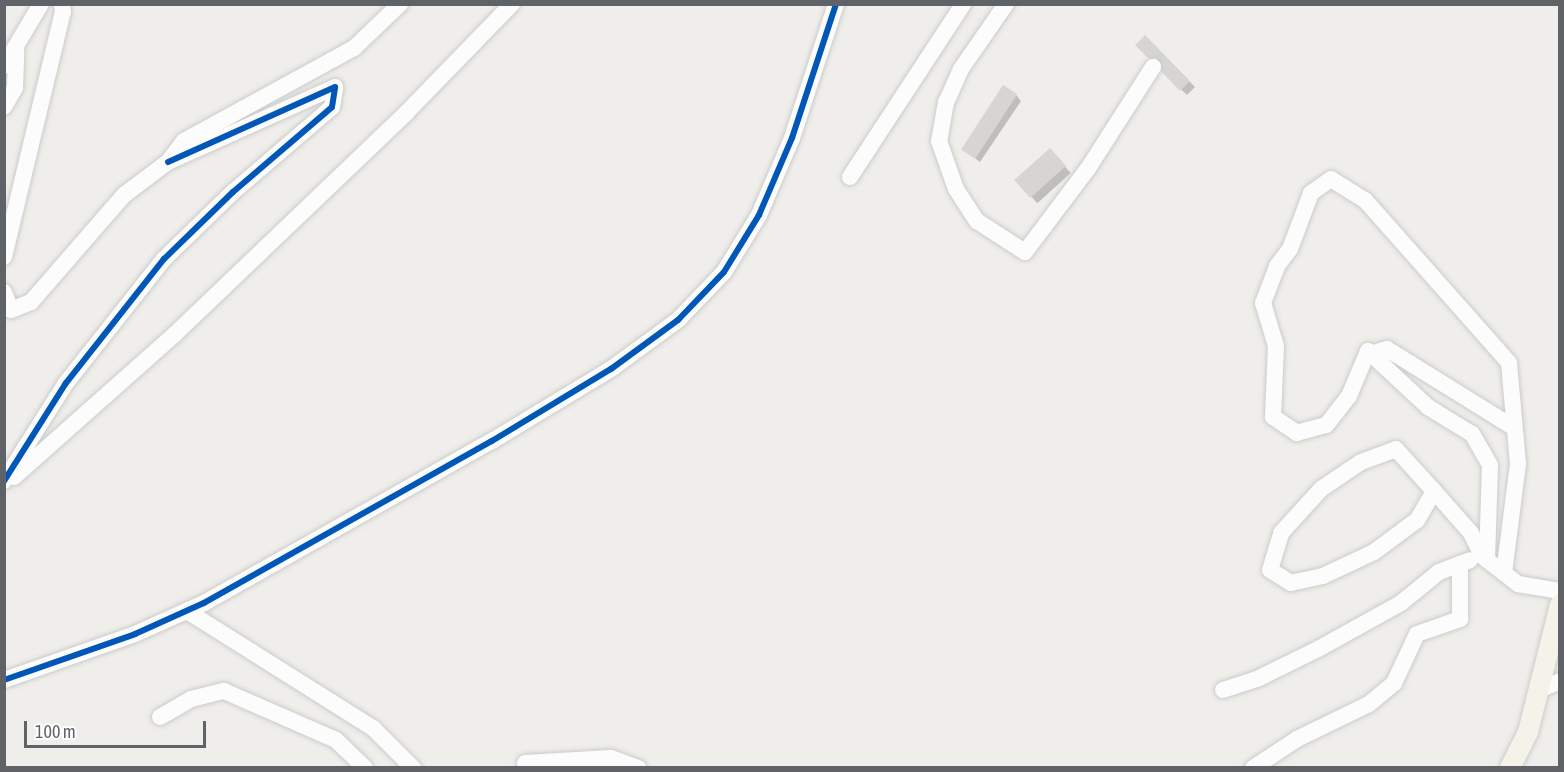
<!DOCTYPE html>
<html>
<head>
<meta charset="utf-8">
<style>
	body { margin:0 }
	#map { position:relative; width:1564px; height:772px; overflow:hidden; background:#efeeea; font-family:"Asap Condensed",sans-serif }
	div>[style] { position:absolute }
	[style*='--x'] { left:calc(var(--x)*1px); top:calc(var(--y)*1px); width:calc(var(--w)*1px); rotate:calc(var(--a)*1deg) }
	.shadow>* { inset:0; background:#0003; transform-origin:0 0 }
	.building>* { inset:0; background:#d6d5d3; transform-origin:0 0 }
	.roads { filter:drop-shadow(0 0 2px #cbcccc) drop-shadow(0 0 2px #cbcccc) }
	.minor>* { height:16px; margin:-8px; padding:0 8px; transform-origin:8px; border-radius:8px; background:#fdfcfc }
	.major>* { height:20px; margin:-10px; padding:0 10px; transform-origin:10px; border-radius:10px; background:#f4f2e9 }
	.cycleway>* { height:6px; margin:-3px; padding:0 3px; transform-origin:3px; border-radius:3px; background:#0057b8 }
	span { translate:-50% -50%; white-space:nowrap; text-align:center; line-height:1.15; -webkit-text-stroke:5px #fff; paint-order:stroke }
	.frame { position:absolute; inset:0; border:6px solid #5f6368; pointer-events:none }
	.scale { position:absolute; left:24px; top:721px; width:182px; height:27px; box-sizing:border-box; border:3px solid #5f6368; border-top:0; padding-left:8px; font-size:18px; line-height:21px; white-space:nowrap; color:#5f6368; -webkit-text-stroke:4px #fff; paint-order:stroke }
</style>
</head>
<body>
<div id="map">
	<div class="shadow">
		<i style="clip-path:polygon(1145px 37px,1195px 87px,1187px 95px,1163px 72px,1162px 63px,1155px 63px,1137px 45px)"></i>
		<i style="clip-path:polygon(1016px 95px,1021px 101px,980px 162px,962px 149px)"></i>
		<i style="left:1050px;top:150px;width:31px;height:45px;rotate:48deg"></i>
	</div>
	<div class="building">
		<i style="clip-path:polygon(1145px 35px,1190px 81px,1180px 91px,1162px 72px,1159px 59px,1148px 58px,1135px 45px)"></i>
		<i style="left:1003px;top:85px;width:17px;height:77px;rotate:33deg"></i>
		<i style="left:1050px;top:148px;width:24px;height:48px;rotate:48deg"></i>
	</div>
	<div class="roads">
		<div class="minor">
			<i style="--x:1006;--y:4;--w:79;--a:124.7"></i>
			<i style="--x:961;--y:69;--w:36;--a:114"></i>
			<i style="--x:946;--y:102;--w:40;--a:100"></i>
			<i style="--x:939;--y:141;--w:51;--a:70.5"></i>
			<i style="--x:956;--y:189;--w:38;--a:57"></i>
			<i style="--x:977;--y:221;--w:57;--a:32.9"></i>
			<i style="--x:1025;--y:252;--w:106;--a:-53"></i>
			<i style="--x:1089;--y:167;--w:119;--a:-57.4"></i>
			<i style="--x:4;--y:66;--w:72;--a:-59.2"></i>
			<i style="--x:4;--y:107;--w:22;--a:-60"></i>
			<i style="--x:15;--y:88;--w:38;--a:-88"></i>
			<i style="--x:850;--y:177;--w:207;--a:-56.8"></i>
			<i style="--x:4;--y:257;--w:252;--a:-76.5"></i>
			<i style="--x:63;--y:12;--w:8;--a:-97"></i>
			<i style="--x:4;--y:292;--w:19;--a:69"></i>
			<i style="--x:11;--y:310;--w:22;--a:-22"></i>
			<i style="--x:31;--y:302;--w:142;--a:-49"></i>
			<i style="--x:124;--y:195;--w:55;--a:-36.9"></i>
			<i style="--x:168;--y:162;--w:26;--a:-53"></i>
			<i style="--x:184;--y:141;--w:194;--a:-28.7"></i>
			<i style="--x:354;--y:48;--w:64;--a:-43.7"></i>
			<i style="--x:1370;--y:354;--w:18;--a:-16"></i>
			<i style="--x:1387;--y:349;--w:148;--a:31.8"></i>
			<i style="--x:14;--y:477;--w:215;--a:-41.6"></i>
			<i style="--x:175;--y:334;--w:320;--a:-43.7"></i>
			<i style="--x:406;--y:113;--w:152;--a:-45.8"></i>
			<i style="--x:4;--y:481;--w:116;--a:-57.7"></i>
			<i style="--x:66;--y:383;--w:158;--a:-51.7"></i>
			<i style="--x:164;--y:259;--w:96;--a:-44.2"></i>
			<i style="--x:233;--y:192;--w:130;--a:-40.6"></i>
			<i style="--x:332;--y:107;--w:20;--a:-81"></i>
			<i style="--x:335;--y:87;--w:183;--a:155.8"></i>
			<i style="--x:1434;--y:491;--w:34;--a:120"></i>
			<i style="--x:1417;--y:520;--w:54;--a:143.3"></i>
			<i style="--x:1374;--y:552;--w:56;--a:154.8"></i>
			<i style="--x:1323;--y:576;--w:33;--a:168"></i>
			<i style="--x:1291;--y:583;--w:25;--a:-148"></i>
			<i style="--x:1270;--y:570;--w:39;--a:-73"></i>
			<i style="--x:1281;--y:533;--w:59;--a:-47.7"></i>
			<i style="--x:1321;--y:489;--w:48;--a:-34"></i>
			<i style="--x:1361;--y:462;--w:37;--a:-20"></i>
			<i style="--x:1396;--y:449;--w:57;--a:47.9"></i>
			<i style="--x:1434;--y:491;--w:56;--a:48.6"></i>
			<i style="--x:1471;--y:533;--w:25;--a:64"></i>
			<i style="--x:1482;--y:556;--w:46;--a:37.9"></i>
			<i style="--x:1518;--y:584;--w:43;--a:9.5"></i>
			<i style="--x:1487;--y:560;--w:95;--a:-88.2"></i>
			<i style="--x:1490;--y:465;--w:36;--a:-120"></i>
			<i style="--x:1472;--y:434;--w:52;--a:-148.5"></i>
			<i style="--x:1428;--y:407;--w:82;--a:-137"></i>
			<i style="--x:1368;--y:351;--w:49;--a:112.9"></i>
			<i style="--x:1349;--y:396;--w:37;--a:128"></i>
			<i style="--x:1326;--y:425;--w:30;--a:165"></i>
			<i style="--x:1297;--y:433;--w:29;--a:-146"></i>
			<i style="--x:1273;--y:417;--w:71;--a:-87.6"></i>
			<i style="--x:1276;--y:346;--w:45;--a:-106.8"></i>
			<i style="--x:1263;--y:303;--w:40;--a:-69"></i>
			<i style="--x:1277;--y:266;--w:21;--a:-53"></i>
			<i style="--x:1290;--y:249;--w:60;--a:-69.4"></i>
			<i style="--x:1311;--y:193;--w:24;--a:-35"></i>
			<i style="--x:1331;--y:179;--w:40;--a:32"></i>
			<i style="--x:1365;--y:200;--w:217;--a:48.5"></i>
			<i style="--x:1509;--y:363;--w:101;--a:84.9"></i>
			<i style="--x:1518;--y:464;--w:110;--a:97.3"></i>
			<i style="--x:187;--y:611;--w:220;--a:32.2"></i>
			<i style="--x:373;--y:728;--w:57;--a:45"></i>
			<i style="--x:4;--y:680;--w:139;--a:-19.3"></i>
			<i style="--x:135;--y:634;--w:76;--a:-24.2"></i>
			<i style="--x:204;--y:603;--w:330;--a:-29.4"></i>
			<i style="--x:492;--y:441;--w:139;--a:-31.2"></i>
			<i style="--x:611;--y:369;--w:83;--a:-36.2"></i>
			<i style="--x:678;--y:320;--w:66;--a:-46.2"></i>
			<i style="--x:724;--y:272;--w:67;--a:-58.4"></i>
			<i style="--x:759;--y:215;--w:84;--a:-66.8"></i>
			<i style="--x:792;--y:138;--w:141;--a:-71.8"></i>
			<i style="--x:1223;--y:690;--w:38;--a:-18"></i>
			<i style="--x:1259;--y:678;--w:66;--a:-26.2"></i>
			<i style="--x:1318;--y:649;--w:95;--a:-29"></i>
			<i style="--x:1401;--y:603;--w:49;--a:-39.2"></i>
			<i style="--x:1439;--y:572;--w:33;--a:-21"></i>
			<i style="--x:1539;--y:690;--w:23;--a:-23"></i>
			<i style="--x:160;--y:717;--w:36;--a:-30"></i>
			<i style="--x:191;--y:699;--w:34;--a:-14"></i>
			<i style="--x:224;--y:691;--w:122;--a:23.6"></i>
			<i style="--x:336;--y:740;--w:40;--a:44"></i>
			<i style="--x:525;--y:763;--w:86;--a:-3.3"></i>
			<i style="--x:611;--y:758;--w:29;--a:20"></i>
			<i style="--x:1253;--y:768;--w:53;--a:-33.4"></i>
			<i style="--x:1297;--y:739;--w:80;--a:-25.9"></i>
			<i style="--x:1369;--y:704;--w:33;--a:-40"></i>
			<i style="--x:1394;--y:683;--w:54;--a:-64.9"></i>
			<i style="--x:1417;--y:634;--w:46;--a:-19.2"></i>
			<i style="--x:1460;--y:619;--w:55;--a:-90"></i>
		</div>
		<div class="major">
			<i style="--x:1510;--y:768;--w:40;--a:-63.4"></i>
			<i style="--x:1528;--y:732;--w:131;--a:-75.9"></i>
		</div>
	</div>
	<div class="cycleway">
		<i style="--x:4;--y:481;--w:116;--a:-57.7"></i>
		<i style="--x:66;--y:383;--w:158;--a:-51.7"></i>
		<i style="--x:164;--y:259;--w:96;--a:-44.2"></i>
		<i style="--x:233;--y:192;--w:130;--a:-40.6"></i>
		<i style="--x:332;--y:107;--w:20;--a:-81"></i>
		<i style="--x:335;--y:87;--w:183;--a:155.8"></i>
		<i style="--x:4;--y:680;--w:139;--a:-19.3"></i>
		<i style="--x:135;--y:634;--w:76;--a:-24.2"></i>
		<i style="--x:204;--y:603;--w:330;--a:-29.4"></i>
		<i style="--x:492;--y:441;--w:139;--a:-31.2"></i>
		<i style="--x:611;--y:369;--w:83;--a:-36.2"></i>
		<i style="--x:678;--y:320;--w:66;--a:-46.2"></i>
		<i style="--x:724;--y:272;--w:67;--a:-58.4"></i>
		<i style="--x:759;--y:215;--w:84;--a:-66.8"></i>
		<i style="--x:792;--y:138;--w:141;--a:-71.8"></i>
	</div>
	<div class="frame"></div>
	<div class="scale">100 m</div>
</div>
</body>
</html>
